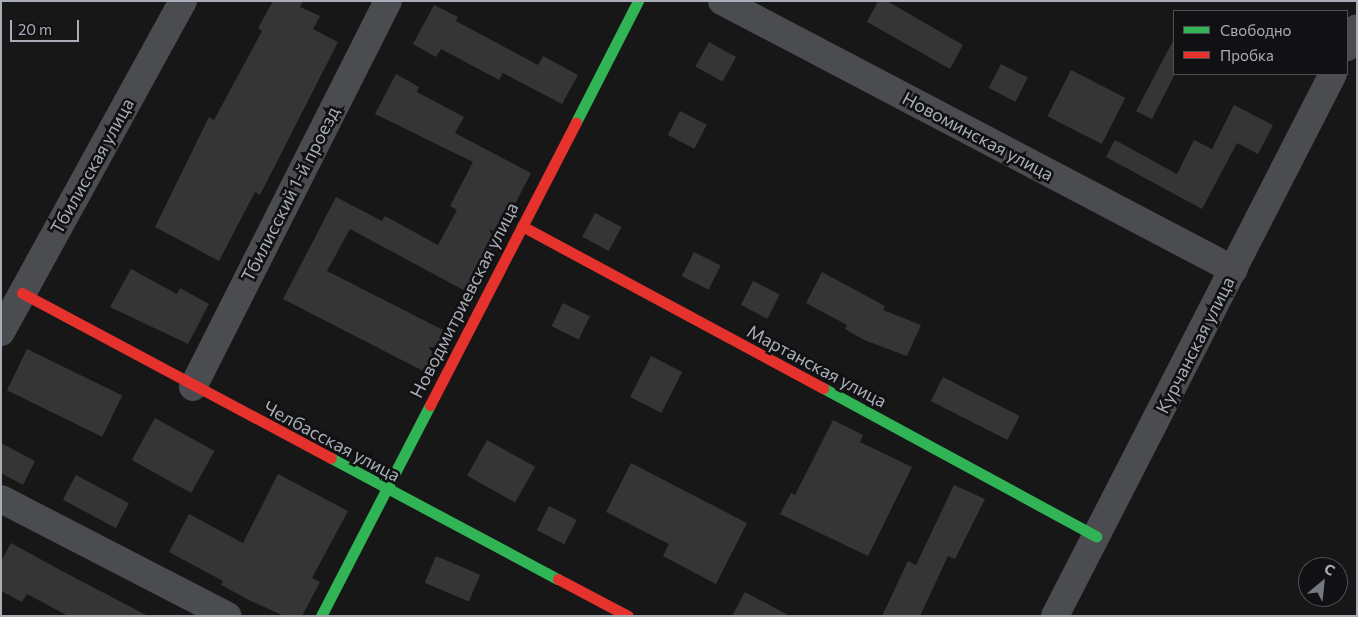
<!DOCTYPE html>
<html>
<head>
<meta charset="utf-8">
<style>
	body { margin:0 }
	#map { position:relative; width:1358px; height:617px; overflow:hidden; background:#171717; font-family:Commissioner,sans-serif }
	div>[style] { position:absolute }
	[style*='--x'] { left:calc(var(--x)*1px); top:calc(var(--y)*1px); width:calc(var(--w)*1px); rotate:calc(var(--a)*1deg) }
	.building>* { inset:0; background:#353536; transform-origin:0 0 }
	.street>* { height:28px; margin:-14px; padding:0 14px; transform-origin:14px; border-radius:14px; background:#4b4c50 }
	.fast>* { height:11px; margin:-5.5px; padding:0 5.5px; transform-origin:5.5px; border-radius:5.5px; background:#30b455 }
	.jam>* { height:11px; margin:-5.5px; padding:0 5.5px; transform-origin:5.5px; border-radius:5.5px; background:#e5322d }
	span { translate:-50% -50%; white-space:nowrap; text-align:center; line-height:1.15; -webkit-text-stroke:5px #111113; paint-order:stroke }
	.street-label { font-size:18px; color:#a8adb8 }
	.frame { position:absolute; inset:0; border:2px solid #a8adb8; pointer-events:none }
	.legend { position:absolute; left:1173px; top:10px; width:175px; height:65px; box-sizing:border-box; background:#111113; border:1px solid #4d4f55; margin:0; padding:6px 9px; list-style:none; font-size:15px; color:#a8adb8 }
	.legend li { display:flex; align-items:center; gap:10px; height:25px }
	.legend b { width:25px; border:1px solid #4d4f55 }
	.north { position:absolute; left:1298px; top:557px; width:50px; height:50px; box-sizing:border-box; background:#111113; border:1px solid #4d4f55; border-radius:50%; rotate:28deg; font-size:14px; font-weight:700; line-height:20px; text-align:center; color:#a8adb8 }
	.north::after { content:''; display:block; margin:auto; width:18px; height:22px; background:#757880; clip-path:polygon(50% 0,100% 100%,50% 72%,0 100%) }
	.scale { position:absolute; left:10px; top:20px; width:69px; height:22px; box-sizing:border-box; border:2px solid #a8adb8; border-top:0; padding-left:6px; font-size:15px; line-height:18px; white-space:nowrap; color:#a8adb8; -webkit-text-stroke:4px #111113; paint-order:stroke }
</style>
</head>
<body>
<div id="map">
	<div class="building">
		<i style="clip-path:polygon(273px 1px,303px 1px,300px 7px,320px 16px,313px 29px,338px 42px,260px 195px,255px 192px,219px 261px,155px 227px,209px 117px,214px 120px,262px 31px,258px 28px)"></i>
		<i style="clip-path:polygon(878px 1px,887px 1px,963px 45px,950px 69px,867px 22px)"></i>
		<i style="clip-path:polygon(434px 5px,458px 17px,456px 21px,538px 65px,543px 56px,578px 75px,562px 104px,503px 73px,499px 80px,441px 49px,436px 57px,413px 44px)"></i>
		<i style="clip-path:polygon(1174px 39px,1174px 76px,1152px 119px,1136px 111px)"></i>
		<i style="left:709px;top:42px;width:31px;height:28px;rotate:29deg"></i>
		<i style="left:1001px;top:64px;width:30px;height:27px;rotate:27deg"></i>
		<i style="left:1071px;top:70px;width:61px;height:52px;rotate:27deg"></i>
		<i style="clip-path:polygon(396px 74px,419px 87px,417px 92px,464px 117px,455px 133px,531px 173px,469px 293px,350px 229px,327px 271px,449px 333px,427px 373px,283px 299px,336px 197px,382px 221px,385px 216px,438px 245px,457px 210px,450px 206px,473px 162px,375px 114px)"></i>
		<i style="clip-path:polygon(1234px 105px,1273px 125px,1258px 154px,1237px 143px,1202px 209px,1106px 157px,1115px 140px,1177px 174px,1194px 140px,1212px 149px)"></i>
		<i style="left:680px;top:111px;width:30px;height:27px;rotate:27deg"></i>
		<i style="left:595px;top:213px;width:30px;height:27px;rotate:28deg"></i>
		<i style="left:694px;top:252px;width:30px;height:27px;rotate:27deg"></i>
		<i style="clip-path:polygon(131px 269px,177px 294px,180px 288px,209px 304px,188px 344px,110px 307px)"></i>
		<i style="clip-path:polygon(822px 272px,885px 306px,883px 310px,921px 325px,907px 356px,864px 340px,845px 329px,847px 325px,806px 303px)"></i>
		<i style="left:753px;top:281px;width:30px;height:27px;rotate:27deg"></i>
		<i style="left:563px;top:303px;width:30px;height:26px;rotate:26deg"></i>
		<i style="left:27px;top:349px;width:106px;height:46px;rotate:26deg"></i>
		<i style="left:651px;top:356px;width:35px;height:46px;rotate:27deg"></i>
		<i style="left:943px;top:377px;width:86px;height:27px;rotate:27deg"></i>
		<i style="left:155px;top:418px;width:68px;height:48px;rotate:29deg"></i>
		<i style="clip-path:polygon(833px 420px,863px 435px,860px 442px,912px 467px,868px 556px,780px 514px,791px 493px,795px 495px)"></i>
		<i style="left:487px;top:440px;width:55px;height:41px;rotate:29deg"></i>
		<i style="clip-path:polygon(1px 443px,35px 461px,23px 485px,1px 473px)"></i>
		<i style="clip-path:polygon(631px 463px,747px 523px,716px 584px,663px 556px,669px 544px,606px 512px)"></i>
		<i style="clip-path:polygon(278px 474px,348px 511px,312px 578px,320px 582px,302px 616px,284px 616px,247px 599px,221px 585px,223px 581px,169px 552px,189px 514px,243px 543px)"></i>
		<i style="left:76px;top:475px;width:60px;height:28px;rotate:28deg"></i>
		<i style="clip-path:polygon(954px 485px,985px 499px,955px 559px,948px 556px,920px 616px,882px 616px,908px 561px,916px 565px)"></i>
		<i style="left:549px;top:506px;width:31px;height:27px;rotate:27deg"></i>
		<i style="clip-path:polygon(11px 543px,62px 571px,148px 616px,68px 616px,27px 594px,22px 602px,1px 591px,1px 561px)"></i>
		<i style="left:436px;top:556px;width:48px;height:29px;rotate:23deg"></i>
		<i style="clip-path:polygon(745px 592px,790px 616px,732px 616px)"></i>
	</div>
	<div class="street">
		<i style="--x:722;--y:1;--w:578;--a:27.72"></i>
		<i style="--x:1347;--y:47;--w:21;--a:-62"></i>
		<i style="--x:1;--y:332;--w:378;--a:-61.2"></i>
		<i style="--x:193;--y:387;--w:432;--a:-63.2"></i>
		<i style="--x:1;--y:499;--w:255;--a:27.3"></i>
		<i style="--x:1055;--y:616;--w:609;--a:-62.85"></i>
	</div>
	<div class="fast">
		<i style="--x:576;--y:122;--w:136;--a:-62.9"></i>
		<i style="--x:823;--y:388;--w:311;--a:28.5"></i>
		<i style="--x:331;--y:458;--w:257;--a:28.1"></i>
		<i style="--x:321;--y:616;--w:237;--a:-62.7"></i>
	</div>
	<div class="jam">
		<i style="--x:522;--y:226;--w:342;--a:28.3"></i>
		<i style="--x:22;--y:293;--w:350;--a:28.1"></i>
		<i style="--x:430;--y:405;--w:318;--a:-62.7"></i>
		<i style="--x:558;--y:579;--w:79;--a:27.9"></i>
	</div>
	<div class="street-label">
		<span style="left:978px;top:136px;rotate:28deg">Новоминская улица</span>
		<span style="left:92px;top:166px;rotate:-61deg">Тбилисская улица</span>
		<span style="left:290px;top:194px;rotate:-63deg">Тбилисский 1-й проезд</span>
		<span style="left:464px;top:300px;rotate:-63deg">Новодмитриевская улица</span>
		<span style="left:1195px;top:345px;rotate:-63deg">Курчанская улица</span>
		<span style="left:817px;top:366px;rotate:28deg">Мартанская улица</span>
		<span style="left:332px;top:441px;rotate:28deg">Челбасская улица</span>
	</div>
	<div class="frame"></div>
	<ul class="legend">
	<li><b style="height:6px;background:#30b455"></b>Свободно</li>
	<li><b style="height:6px;background:#e5322d"></b>Пробка</li>
	</ul>
	<div class="north">С</div>
	<div class="scale">20 m</div>
</div>
</body>
</html>
